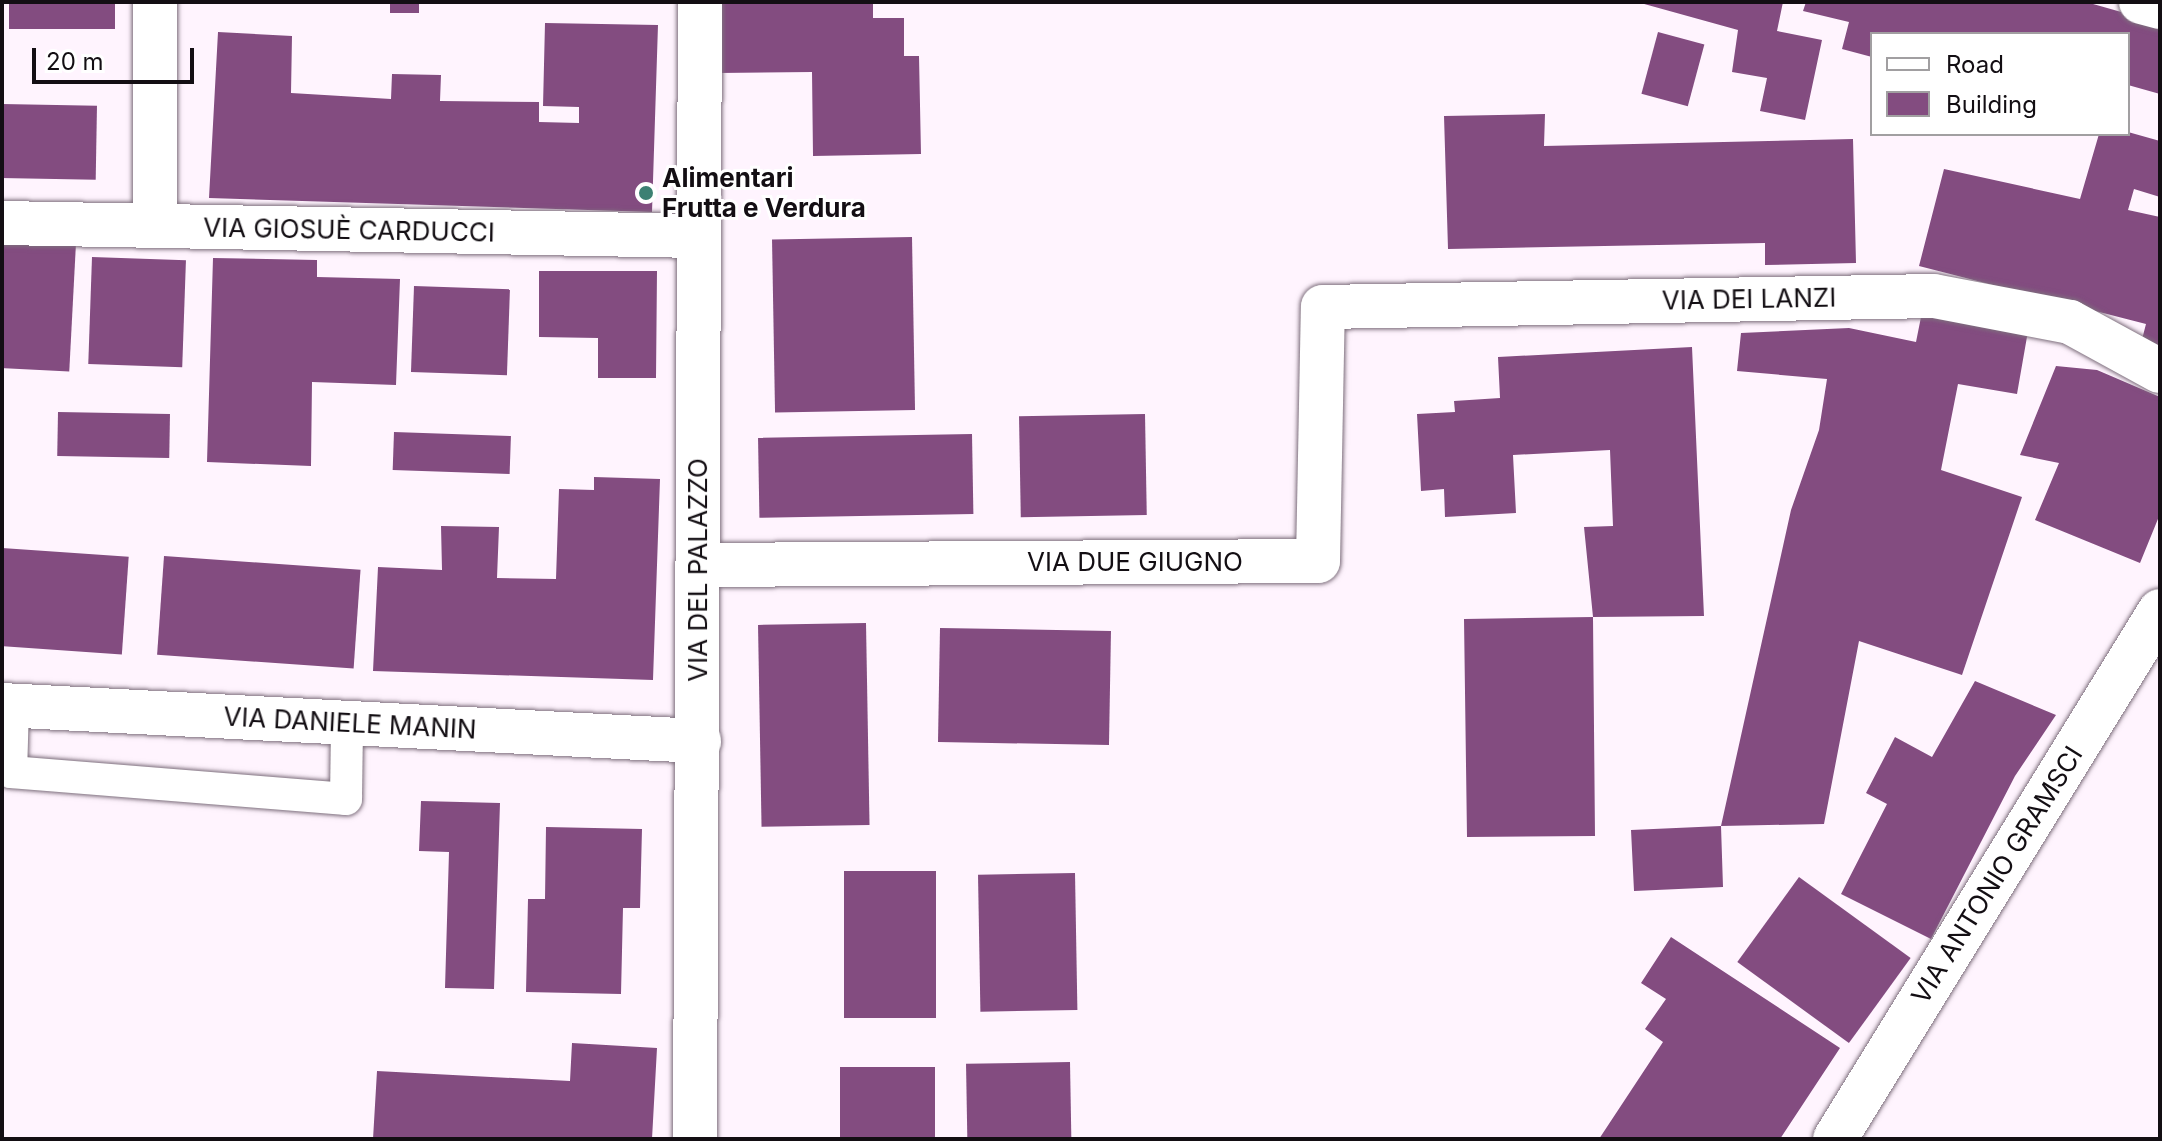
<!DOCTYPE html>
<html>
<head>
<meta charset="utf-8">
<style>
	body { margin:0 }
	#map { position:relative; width:2162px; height:1141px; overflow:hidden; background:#fff4fe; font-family:Inter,sans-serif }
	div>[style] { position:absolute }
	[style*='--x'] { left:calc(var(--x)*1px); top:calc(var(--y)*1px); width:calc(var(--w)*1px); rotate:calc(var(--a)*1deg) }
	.building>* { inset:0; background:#834c80; transform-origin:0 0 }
	.roads { filter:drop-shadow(0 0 2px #7e6f7d) drop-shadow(0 0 2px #7e6f7d) }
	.service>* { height:32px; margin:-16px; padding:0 16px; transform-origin:16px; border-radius:16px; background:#fff }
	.minor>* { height:44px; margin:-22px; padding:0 22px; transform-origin:22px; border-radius:22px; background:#fff }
	.secondary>* { height:44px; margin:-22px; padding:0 22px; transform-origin:22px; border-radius:22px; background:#fff }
	.dots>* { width:22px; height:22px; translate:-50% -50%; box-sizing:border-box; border:4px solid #fff; border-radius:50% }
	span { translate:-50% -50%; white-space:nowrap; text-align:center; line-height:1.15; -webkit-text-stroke:6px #fff; paint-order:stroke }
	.poi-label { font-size:26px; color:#130e13; font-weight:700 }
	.left { translate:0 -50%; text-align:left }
	.street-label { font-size:26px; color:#130e13 }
	.frame { position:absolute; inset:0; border:4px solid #130e13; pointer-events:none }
	.legend { position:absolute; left:1870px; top:32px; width:260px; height:104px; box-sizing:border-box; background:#fff; border:2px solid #a19fa1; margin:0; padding:10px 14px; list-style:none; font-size:24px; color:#130e13 }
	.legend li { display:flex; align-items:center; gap:16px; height:40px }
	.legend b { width:40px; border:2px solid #a19fa1 }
	.scale { position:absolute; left:32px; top:48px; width:162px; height:36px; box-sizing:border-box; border:4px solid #130e13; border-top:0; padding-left:10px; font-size:24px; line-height:28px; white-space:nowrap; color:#130e13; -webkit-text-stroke:6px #fff; paint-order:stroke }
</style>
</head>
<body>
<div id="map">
	<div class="building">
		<i style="left:9px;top:2px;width:106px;height:27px"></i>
		<i style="left:390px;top:2px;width:29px;height:11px"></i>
		<i style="clip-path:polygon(717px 2px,873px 2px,873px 18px,904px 18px,904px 56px,919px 56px,921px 154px,813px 156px,812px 72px,718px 73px)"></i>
		<i style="clip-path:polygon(1637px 2px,1783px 2px,1777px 31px,1822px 40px,1805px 120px,1760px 111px,1767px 78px,1732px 72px,1738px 30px)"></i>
		<i style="clip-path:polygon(1806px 2px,2086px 2px,2160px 23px,2160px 94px,2128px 85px,2128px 34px,1872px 34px,1872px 57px,1842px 49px,1849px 22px,1803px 11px)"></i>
		<i style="clip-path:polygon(545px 23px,658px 25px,652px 212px,209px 198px,218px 32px,292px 36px,291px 93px,391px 99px,392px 74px,441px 75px,440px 101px,539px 102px,539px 122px,579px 123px,579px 107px,543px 106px)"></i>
		<i style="left:1658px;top:32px;width:48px;height:64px;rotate:15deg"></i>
		<i style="left:2px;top:104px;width:95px;height:74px;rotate:1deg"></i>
		<i style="clip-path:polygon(1545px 114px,1544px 146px,1853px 139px,1856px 263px,1765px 265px,1765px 243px,1448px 249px,1444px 116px)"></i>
		<i style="clip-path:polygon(2128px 132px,2160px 141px,2160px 197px,2134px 189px,2128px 210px,2160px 217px,2160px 357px,2140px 347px,2146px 324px,1919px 266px,1944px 169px,2080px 199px,2099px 134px)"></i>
		<i style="left:912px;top:237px;width:173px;height:140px;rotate:89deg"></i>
		<i style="left:4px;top:241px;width:72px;height:127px;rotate:3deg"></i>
		<i style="left:92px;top:257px;width:94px;height:107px;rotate:2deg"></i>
		<i style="clip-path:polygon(213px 258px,317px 260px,317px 277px,400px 279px,396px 385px,312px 382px,311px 466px,207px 462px)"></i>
		<i style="clip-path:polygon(539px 271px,657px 271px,656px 378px,598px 378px,598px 338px,539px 337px)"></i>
		<i style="left:414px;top:286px;width:96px;height:86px;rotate:2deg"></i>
		<i style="clip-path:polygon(1922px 312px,2028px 331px,2017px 394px,1958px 384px,1941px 470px,2022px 497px,1962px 675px,1859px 641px,1824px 824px,1721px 826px,1723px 887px,1634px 891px,1631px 830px,1721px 826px,1791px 510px,1819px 430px,1827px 379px,1737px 371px,1741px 333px,1849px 328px,1916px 342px)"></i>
		<i style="clip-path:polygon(1692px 347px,1704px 616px,1593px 617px,1595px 836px,1467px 837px,1464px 619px,1593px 617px,1584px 527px,1613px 526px,1610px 450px,1513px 455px,1516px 513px,1445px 517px,1444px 489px,1421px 491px,1417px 414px,1455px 412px,1454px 401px,1500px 398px,1498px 357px)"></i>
		<i style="clip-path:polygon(2056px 366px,2097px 370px,2160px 397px,2160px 514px,2140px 563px,2035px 520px,2059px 463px,2020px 455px)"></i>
		<i style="left:58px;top:412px;width:112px;height:44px;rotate:1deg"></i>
		<i style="left:1145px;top:414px;width:101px;height:126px;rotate:89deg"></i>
		<i style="left:394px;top:432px;width:117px;height:38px;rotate:2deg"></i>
		<i style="left:972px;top:434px;width:80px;height:214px;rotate:89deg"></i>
		<i style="clip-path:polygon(594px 477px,660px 479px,653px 680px,373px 671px,378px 567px,442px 570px,441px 526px,499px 527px,497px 578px,556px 579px,559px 489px,594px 490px)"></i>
		<i style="left:2px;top:548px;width:127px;height:98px;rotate:4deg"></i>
		<i style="left:164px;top:556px;width:197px;height:99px;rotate:4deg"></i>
		<i style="left:866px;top:623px;width:202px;height:108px;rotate:89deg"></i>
		<i style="left:940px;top:628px;width:171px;height:114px;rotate:1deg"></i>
		<i style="clip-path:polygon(1975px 681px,2056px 715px,2015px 776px,1931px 939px,1841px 894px,1887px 804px,1866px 793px,1895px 737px,1932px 757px)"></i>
		<i style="clip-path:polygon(421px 801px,500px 803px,494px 989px,445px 988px,449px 852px,419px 851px)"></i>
		<i style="clip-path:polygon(546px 827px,642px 829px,640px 908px,623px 908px,621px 994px,526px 992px,528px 899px,545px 899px)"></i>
		<i style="left:844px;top:871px;width:92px;height:147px"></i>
		<i style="left:1075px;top:873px;width:137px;height:97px;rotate:89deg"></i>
		<i style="left:1799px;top:877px;width:138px;height:105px;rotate:36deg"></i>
		<i style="clip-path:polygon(1671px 937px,1840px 1048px,1780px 1139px,1599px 1139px,1663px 1042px,1645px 1029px,1666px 999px,1641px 983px)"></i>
		<i style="clip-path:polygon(572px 1043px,657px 1048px,652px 1139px,373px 1139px,377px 1071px,570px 1081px)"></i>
		<i style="left:1070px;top:1062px;width:77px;height:104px;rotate:89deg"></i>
		<i style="left:840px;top:1067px;width:95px;height:72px"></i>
	</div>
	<div class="roads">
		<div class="service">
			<i style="--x:13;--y:706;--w:66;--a:91.7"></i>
			<i style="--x:11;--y:772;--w:336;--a:4.6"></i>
			<i style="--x:346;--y:799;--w:76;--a:-89.2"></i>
		</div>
		<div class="minor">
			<i style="--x:2141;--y:2;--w:20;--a:15"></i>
			<i style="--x:2;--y:223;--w:695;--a:1.07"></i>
			<i style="--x:155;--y:226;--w:224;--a:-90"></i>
			<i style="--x:698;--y:565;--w:620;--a:-0.37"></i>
			<i style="--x:1318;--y:561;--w:254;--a:-88.9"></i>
			<i style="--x:1323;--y:307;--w:611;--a:-1.03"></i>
			<i style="--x:1934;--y:296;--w:138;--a:10.8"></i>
			<i style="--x:2070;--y:322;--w:102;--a:28.6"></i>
			<i style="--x:2;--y:705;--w:698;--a:2.96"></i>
		</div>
		<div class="secondary">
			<i style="--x:695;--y:1139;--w:1137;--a:-89.75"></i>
			<i style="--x:1835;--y:1139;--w:620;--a:-58.39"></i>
		</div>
	</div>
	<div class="dots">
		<i style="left:646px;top:193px;background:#3d8073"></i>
	</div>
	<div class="poi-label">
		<span class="left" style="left:662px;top:193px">Alimentari<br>Frutta e Verdura</span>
	</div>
	<div class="street-label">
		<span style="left:349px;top:230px;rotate:1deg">VIA GIOSUÈ CARDUCCI</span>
		<span style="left:1749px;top:299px;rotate:-1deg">VIA DEI LANZI</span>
		<span style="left:1135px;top:562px">VIA DUE GIUGNO</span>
		<span style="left:698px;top:570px;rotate:-90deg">VIA DEL PALAZZO</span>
		<span style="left:350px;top:723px;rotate:3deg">VIA DANIELE MANIN</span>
		<span style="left:1997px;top:875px;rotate:-58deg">VIA ANTONIO GRAMSCI</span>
	</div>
	<div class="frame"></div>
	<ul class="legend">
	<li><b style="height:10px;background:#fff"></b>Road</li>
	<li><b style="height:22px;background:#834c80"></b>Building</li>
	</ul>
	<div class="scale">20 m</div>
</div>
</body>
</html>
